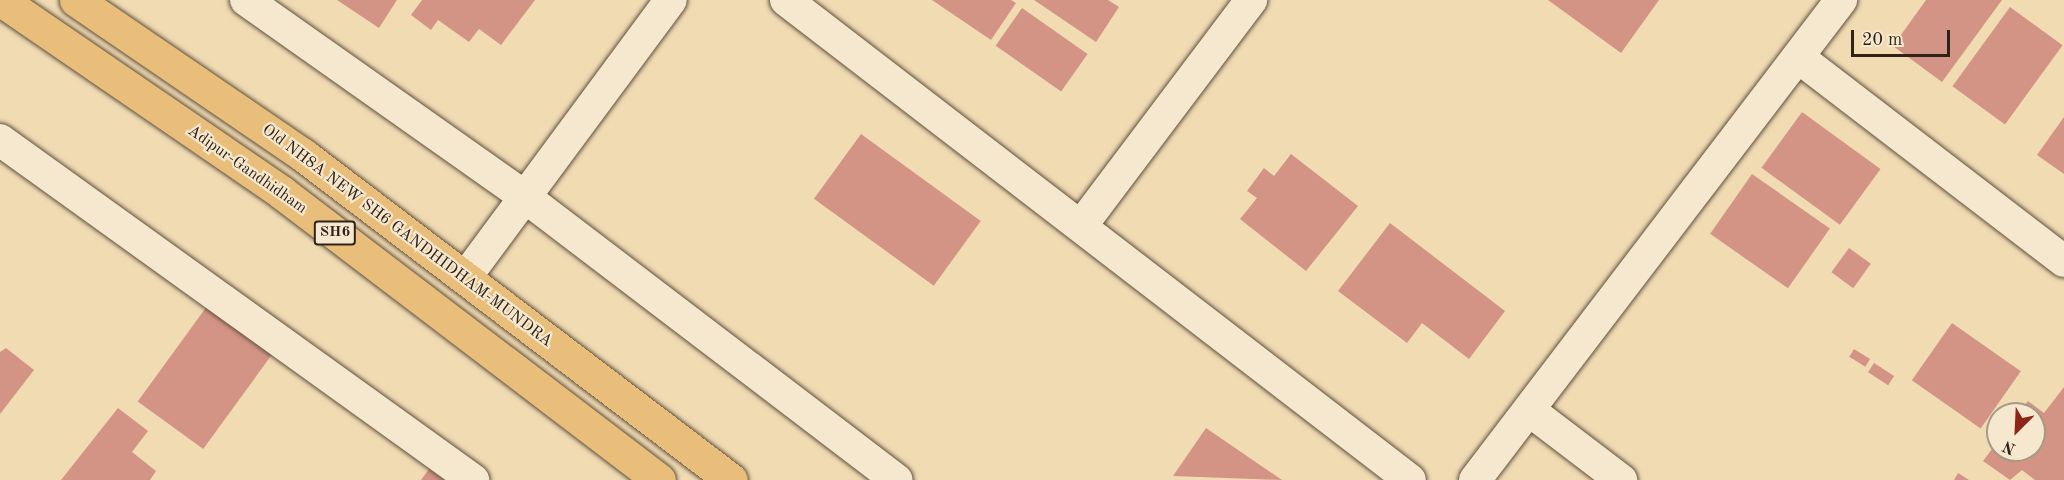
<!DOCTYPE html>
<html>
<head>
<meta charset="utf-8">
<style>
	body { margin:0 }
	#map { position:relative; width:2064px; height:480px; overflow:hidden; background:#f0dbb3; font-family:"Old Standard TT",serif }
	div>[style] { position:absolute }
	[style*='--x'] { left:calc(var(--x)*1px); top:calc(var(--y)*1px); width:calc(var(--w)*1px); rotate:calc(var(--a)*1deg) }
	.building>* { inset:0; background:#d49485; transform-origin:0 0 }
	.roads { filter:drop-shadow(0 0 2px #60503e) drop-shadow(0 0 2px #60503e) }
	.minor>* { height:32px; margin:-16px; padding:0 16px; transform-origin:16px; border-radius:16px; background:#f5e8ce }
	.major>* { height:33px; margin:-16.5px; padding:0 16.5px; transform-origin:16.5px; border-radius:16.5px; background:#e8be7a }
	span { translate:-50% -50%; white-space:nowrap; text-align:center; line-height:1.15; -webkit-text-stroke:4.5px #f5e8ce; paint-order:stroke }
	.shield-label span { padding:2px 4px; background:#f5e8ce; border:2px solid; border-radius:4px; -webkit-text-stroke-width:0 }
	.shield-label { font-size:15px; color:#302217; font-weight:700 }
	.street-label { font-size:16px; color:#302217 }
	.north { position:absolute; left:1986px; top:402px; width:60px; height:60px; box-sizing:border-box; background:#f5e8ce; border:2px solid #a69985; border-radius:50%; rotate:204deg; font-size:16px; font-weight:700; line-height:24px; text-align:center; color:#302217 }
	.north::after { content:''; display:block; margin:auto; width:21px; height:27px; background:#8f2418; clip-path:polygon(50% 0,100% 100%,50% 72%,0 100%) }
	.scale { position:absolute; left:1851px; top:30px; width:99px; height:27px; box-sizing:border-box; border:3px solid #302217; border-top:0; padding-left:8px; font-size:18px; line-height:21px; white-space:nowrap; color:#302217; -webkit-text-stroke:4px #f5e8ce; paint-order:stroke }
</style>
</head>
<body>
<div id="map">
	<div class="building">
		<i style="clip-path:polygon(337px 0,397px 0,379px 28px)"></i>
		<i style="clip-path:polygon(422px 0,535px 0,501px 45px,479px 29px,469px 42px,438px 20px,431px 30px,411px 15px)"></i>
		<i style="clip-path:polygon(932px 0,1011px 0,1016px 3px,991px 40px)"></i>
		<i style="clip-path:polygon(1034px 0,1108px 0,1119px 7px,1096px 42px)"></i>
		<i style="clip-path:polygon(1548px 0,1659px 0,1621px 53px)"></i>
		<i style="clip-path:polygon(1926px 0,2002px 0,1942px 82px,1893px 46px)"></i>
		<i style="left:2010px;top:7px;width:65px;height:98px;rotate:36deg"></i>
		<i style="left:1022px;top:8px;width:80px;height:46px;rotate:35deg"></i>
		<i style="left:1802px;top:112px;width:97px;height:69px;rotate:36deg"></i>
		<i style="clip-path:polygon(2064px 117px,2064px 174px,2037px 155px)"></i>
		<i style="left:861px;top:134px;width:148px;height:80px;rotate:36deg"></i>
		<i style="clip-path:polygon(1291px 154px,1358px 206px,1306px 271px,1240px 219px,1257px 198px,1247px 191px,1264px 168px,1274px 176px)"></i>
		<i style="left:1752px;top:174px;width:95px;height:73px;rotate:35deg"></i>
		<i style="clip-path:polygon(1390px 223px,1505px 311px,1469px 359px,1422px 323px,1407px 343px,1338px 291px)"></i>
		<i style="left:1849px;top:248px;width:27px;height:30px;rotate:36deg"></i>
		<i style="left:210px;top:302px;width:81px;height:123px;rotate:36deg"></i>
		<i style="left:1952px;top:323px;width:84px;height:70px;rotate:35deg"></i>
		<i style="clip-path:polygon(6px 348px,34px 370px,0 414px,0 352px)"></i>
		<i style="left:1854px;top:349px;width:19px;height:9px;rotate:32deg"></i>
		<i style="left:1874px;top:363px;width:24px;height:11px;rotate:33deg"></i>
		<i style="clip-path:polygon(2064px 387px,2064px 480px,2035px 480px,2022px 470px,2010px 480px,1983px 461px,1998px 441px,1998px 450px,2034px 450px,2034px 414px,2018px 414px,2028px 401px,2044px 413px)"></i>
		<i style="clip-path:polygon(118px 408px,148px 431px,132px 452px,156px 471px,150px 480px,61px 480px)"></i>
		<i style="clip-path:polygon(1206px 428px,1282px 480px,1173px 476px)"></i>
		<i style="clip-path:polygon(429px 469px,444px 480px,421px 480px)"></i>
		<i style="clip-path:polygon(1958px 473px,1969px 480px,1954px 480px)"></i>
	</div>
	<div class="roads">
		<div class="minor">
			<i style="--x:246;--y:0;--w:342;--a:35.2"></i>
			<i style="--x:525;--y:197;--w:467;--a:37.3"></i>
			<i style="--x:786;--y:0;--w:787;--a:37.57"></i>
			<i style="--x:1798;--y:57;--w:335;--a:37.5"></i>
			<i style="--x:0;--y:140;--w:583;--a:35.71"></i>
			<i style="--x:1081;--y:226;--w:283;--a:-53"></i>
			<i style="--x:465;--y:278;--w:346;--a:-53.5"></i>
			<i style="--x:1529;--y:410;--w:116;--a:37.3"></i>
			<i style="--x:1475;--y:480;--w:604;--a:-52.67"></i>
		</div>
		<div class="major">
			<i style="--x:1;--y:0;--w:340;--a:34.4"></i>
			<i style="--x:281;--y:192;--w:475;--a:37.3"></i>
			<i style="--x:76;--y:0;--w:275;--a:34.3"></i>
			<i style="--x:303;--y:155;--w:537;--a:37.21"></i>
		</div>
	</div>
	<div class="shield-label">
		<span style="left:335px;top:233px">SH6</span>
	</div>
	<div class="street-label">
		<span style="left:247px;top:170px;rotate:35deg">Adipur-Gandhidham</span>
		<span style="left:407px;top:236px;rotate:37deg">Old NH8A NEW SH6 GANDHIDHAM-MUNDRA</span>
	</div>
	<div class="north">N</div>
	<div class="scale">20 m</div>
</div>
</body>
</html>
